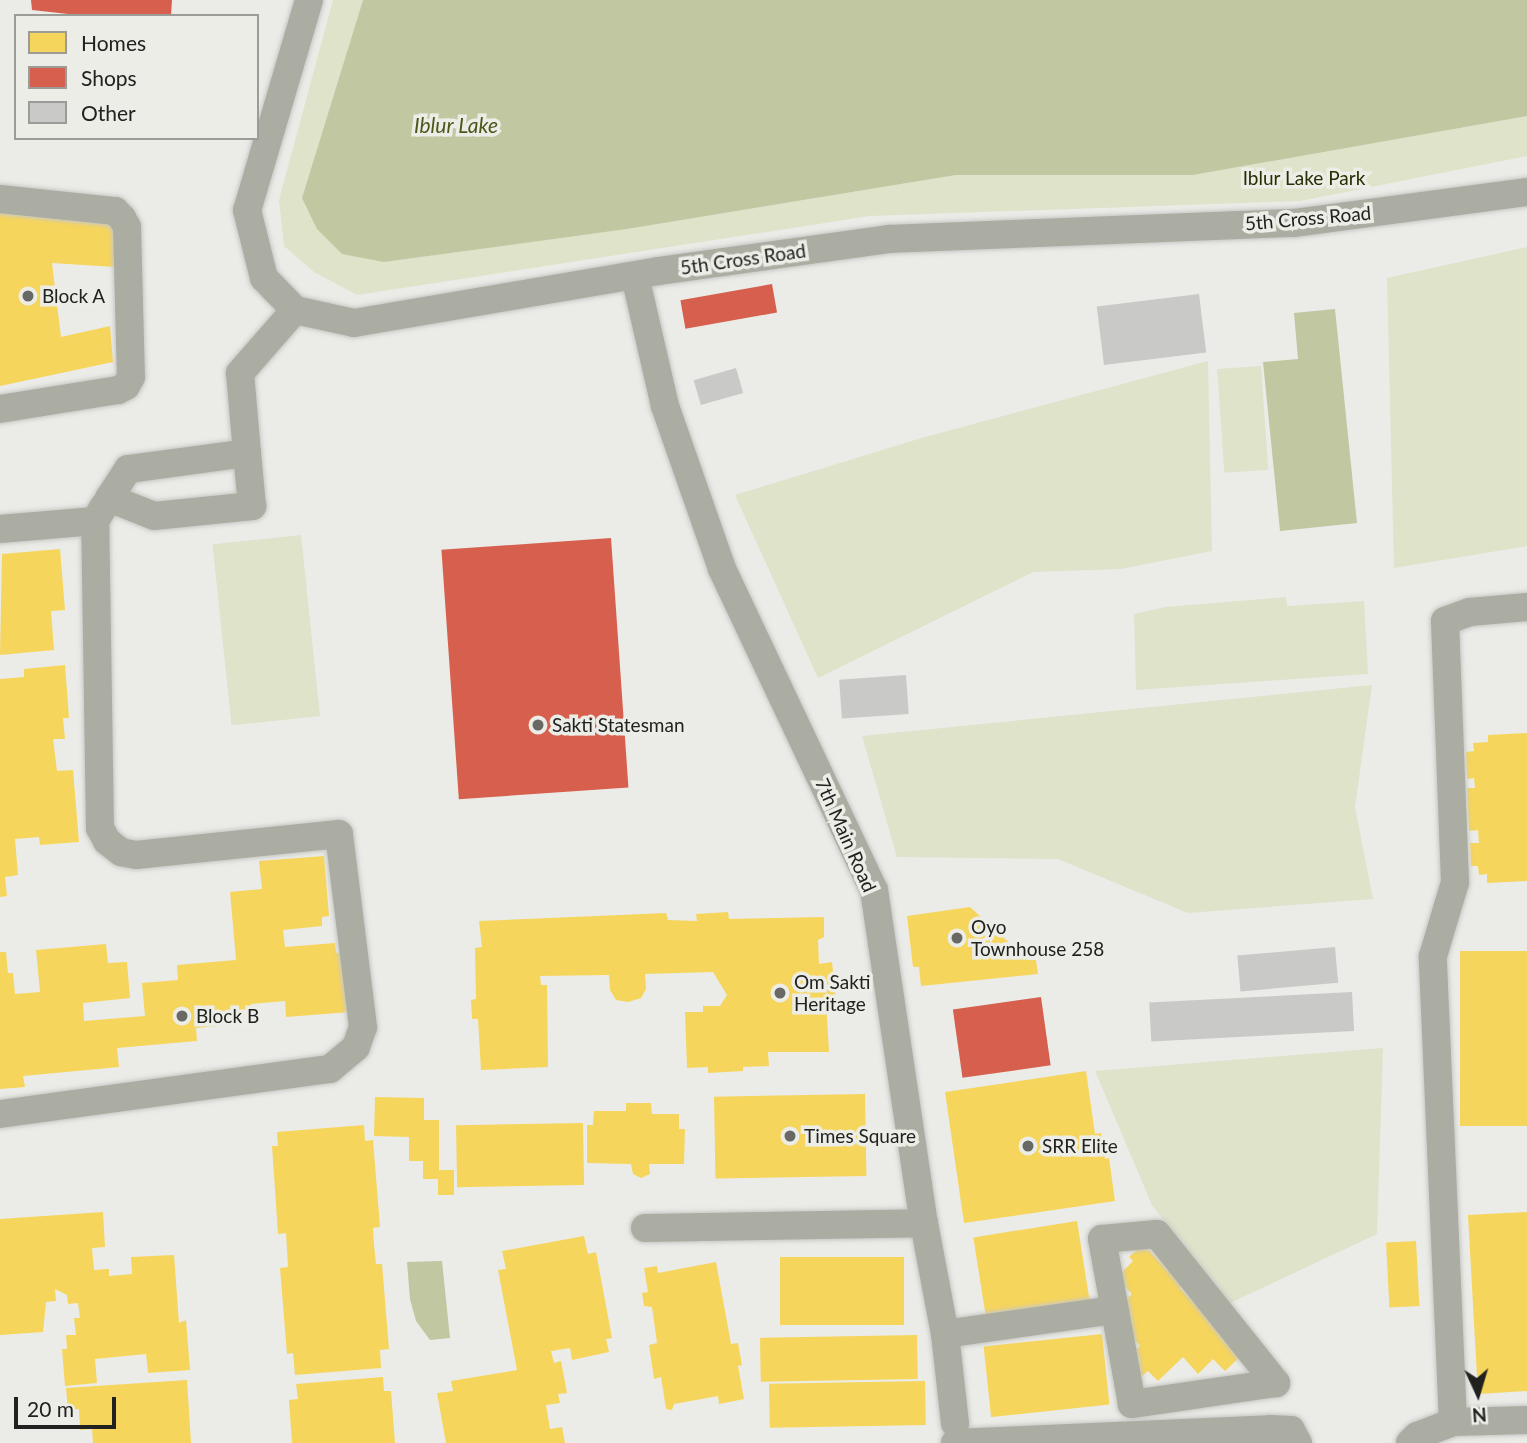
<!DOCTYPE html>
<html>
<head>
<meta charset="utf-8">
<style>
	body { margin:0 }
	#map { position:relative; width:1527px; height:1443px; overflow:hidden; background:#ebece8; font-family:Lato,sans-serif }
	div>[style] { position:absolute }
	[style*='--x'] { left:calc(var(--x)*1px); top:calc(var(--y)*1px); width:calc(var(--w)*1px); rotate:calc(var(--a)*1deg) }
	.green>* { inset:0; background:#dee3ca; transform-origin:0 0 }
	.water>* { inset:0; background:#c0c7a1 }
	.homes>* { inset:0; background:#f6d55c; transform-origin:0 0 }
	.shops>* { inset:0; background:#d6604d; transform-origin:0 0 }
	.building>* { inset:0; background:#c9c9c8; transform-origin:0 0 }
	.roads { filter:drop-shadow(0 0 2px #c7c7c5) drop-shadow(0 0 2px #c7c7c5) }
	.minor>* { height:28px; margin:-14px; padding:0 14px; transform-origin:14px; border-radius:14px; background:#abada2 }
	.dots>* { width:19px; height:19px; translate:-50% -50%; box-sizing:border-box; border:4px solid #ecede7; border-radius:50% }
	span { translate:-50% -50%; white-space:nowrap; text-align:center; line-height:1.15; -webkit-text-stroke:7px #ecede7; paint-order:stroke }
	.park-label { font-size:19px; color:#282d02 }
	.street-label { font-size:19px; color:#21211f }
	.poi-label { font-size:19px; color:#21211f }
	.left { translate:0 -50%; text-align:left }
	.water-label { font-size:21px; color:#4e561a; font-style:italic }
	.legend { position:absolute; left:14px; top:14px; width:245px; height:126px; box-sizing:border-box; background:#ecede7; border:2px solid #9b9b97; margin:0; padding:9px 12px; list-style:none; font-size:21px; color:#21211f }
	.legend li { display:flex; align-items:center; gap:14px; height:35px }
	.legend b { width:35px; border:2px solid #9b9b97 }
	.north { position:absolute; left:1443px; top:1359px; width:70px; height:70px; -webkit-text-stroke:5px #ecede7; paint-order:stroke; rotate:176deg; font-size:19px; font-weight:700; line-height:28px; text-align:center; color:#21211f }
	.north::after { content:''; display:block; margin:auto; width:24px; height:32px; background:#21211f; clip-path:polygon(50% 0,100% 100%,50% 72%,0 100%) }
	.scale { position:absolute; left:14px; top:1397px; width:102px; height:32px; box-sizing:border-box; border:4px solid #21211f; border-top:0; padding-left:9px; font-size:21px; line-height:24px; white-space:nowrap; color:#21211f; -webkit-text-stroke:5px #ecede7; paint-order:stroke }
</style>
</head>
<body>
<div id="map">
	<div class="green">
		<i style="clip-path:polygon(333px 0,363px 0,302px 198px,383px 262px,627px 229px,956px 175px,1193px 175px,1527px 116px,1527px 156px,1300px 201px,870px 216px,357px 295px,314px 272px,284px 246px,279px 200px)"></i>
		<i style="clip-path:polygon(1527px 247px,1527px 546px,1394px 568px,1387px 278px)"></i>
		<i style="clip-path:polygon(1208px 361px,1212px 551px,1121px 569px,1033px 572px,818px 678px,735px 495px,925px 437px)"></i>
		<i style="left:1261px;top:366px;width:104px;height:44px;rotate:86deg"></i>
		<i style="left:301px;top:535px;width:182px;height:89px;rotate:84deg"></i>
		<i style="clip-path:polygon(1286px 597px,1287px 606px,1364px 601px,1368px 674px,1136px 690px,1134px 614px,1165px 607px)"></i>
		<i style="clip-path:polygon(1372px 685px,1355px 807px,1373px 899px,1188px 913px,1058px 859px,897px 857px,862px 736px)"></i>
		<i style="clip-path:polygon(1383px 1048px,1377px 1234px,1228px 1304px,1152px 1205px,1095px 1071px)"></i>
	</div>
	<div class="water">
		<i style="clip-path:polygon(363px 0,1527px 0,1527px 116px,1193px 175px,956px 175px,627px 229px,384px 262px,342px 254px,317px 229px,302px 198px)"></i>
		<i style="clip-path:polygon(1335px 309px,1357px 523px,1280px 531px,1263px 362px,1298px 359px,1294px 313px)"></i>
		<i style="clip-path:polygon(442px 1261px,450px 1338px,430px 1340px,416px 1321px,410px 1299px,407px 1262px)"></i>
	</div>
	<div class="homes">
		<i style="clip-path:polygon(0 209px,115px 223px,115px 267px,52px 263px,61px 337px,110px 326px,113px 362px,0 386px)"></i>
		<i style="clip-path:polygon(60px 549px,65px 610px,51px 611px,54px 650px,0 655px,2px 554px)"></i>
		<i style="clip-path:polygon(65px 665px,69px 718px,63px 718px,65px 739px,53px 739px,57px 771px,73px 770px,79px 842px,40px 845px,39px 837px,15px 839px,18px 875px,5px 877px,7px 896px,0 897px,0 679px,24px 677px,24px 669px)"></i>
		<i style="clip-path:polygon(1527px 733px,1527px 881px,1487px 883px,1487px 874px,1479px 875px,1478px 866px,1471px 866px,1470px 843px,1479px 843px,1478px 830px,1469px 831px,1467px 788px,1475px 788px,1474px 778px,1467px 779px,1466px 752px,1474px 751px,1473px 743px,1488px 742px,1488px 735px)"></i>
		<i style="clip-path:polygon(324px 856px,329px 916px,322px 917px,322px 926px,283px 930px,285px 947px,335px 943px,336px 953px,345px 952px,350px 1012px,286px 1017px,285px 1001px,251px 1004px,251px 1015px,218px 1017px,219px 1026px,196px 1028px,197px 1041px,117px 1048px,119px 1067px,23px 1076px,25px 1087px,0 1089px,0 952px,6px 952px,8px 973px,13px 973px,15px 994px,40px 992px,36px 950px,106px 944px,108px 963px,127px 962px,130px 998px,83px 1003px,84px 1021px,145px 1016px,142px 983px,178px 980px,177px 965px,236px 960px,230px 892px,262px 889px,259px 861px)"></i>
		<i style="clip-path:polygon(970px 907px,1028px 960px,1036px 960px,1038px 974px,921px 986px,919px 967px,913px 967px,907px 916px)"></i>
		<i style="clip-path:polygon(728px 912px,729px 919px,824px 917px,824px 937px,818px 940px,819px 964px,832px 962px,836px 1000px,826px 999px,829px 1052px,768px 1052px,769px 1066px,743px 1067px,743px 1071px,708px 1073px,708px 1067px,687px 1068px,685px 1012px,703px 1012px,703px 1006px,720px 1006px,727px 995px,713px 972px,645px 974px,646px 989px,641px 998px,628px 1002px,616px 1000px,610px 990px,609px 975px,540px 976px,541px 985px,547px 985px,548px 1067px,481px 1070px,478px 1019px,472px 1019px,471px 1000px,476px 999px,475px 948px,482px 947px,479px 921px,666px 913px,668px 920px,697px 921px,696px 914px)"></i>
		<i style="left:1527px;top:951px;width:175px;height:67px;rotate:90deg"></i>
		<i style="clip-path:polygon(1086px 1071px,1095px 1134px,1101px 1133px,1105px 1159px,1109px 1158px,1115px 1201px,964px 1223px,945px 1092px)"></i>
		<i style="left:865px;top:1094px;width:82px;height:151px;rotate:89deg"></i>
		<i style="clip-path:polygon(375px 1097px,424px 1098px,424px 1120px,439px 1120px,439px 1170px,454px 1170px,454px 1195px,438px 1195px,438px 1179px,423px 1179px,423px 1161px,409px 1161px,409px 1137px,374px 1136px)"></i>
		<i style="clip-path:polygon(626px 1103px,651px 1103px,652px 1114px,679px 1114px,679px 1129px,685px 1129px,684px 1164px,649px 1164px,650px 1174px,641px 1178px,633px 1174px,631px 1164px,587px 1163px,587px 1125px,593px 1125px,594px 1111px,626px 1111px)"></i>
		<i style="left:583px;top:1123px;width:62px;height:127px;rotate:89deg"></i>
		<i style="clip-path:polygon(364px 1125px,365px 1141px,373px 1140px,380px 1227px,373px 1228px,374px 1245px,376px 1264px,382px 1264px,389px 1349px,380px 1350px,381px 1368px,295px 1375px,293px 1353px,287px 1354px,280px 1268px,288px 1267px,286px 1233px,278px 1234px,272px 1146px,278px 1146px,277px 1132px)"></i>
		<i style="clip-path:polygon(103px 1212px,105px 1247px,92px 1248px,94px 1270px,109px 1269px,109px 1276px,132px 1274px,131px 1257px,174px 1255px,179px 1323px,186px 1320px,190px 1370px,148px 1373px,146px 1354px,95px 1359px,97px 1383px,65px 1386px,62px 1349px,67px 1349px,66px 1335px,76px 1335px,74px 1318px,80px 1318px,78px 1303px,68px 1304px,67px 1295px,55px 1289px,56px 1301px,46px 1302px,43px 1332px,0 1335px,0 1219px)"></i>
		<i style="clip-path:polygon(1527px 1212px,1527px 1391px,1478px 1394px,1468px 1215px)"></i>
		<i style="left:1077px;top:1221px;width:81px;height:105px;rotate:81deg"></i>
		<i style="clip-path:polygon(584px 1236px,588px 1254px,596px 1252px,612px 1338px,606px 1339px,609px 1352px,572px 1360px,570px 1348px,551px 1351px,554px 1363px,561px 1361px,567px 1393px,558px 1394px,560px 1403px,546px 1405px,550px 1429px,562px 1427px,565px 1443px,446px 1443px,437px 1393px,453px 1391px,451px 1381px,517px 1370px,498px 1270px,506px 1269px,502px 1251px)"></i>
		<i style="left:1416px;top:1241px;width:65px;height:30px;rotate:87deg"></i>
		<i style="clip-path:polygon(1143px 1244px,1168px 1271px,1173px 1266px,1188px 1282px,1180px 1288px,1242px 1355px,1225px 1371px,1213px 1359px,1198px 1374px,1183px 1357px,1158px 1381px,1148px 1371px,1142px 1376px,1133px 1366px,1140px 1360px,1133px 1352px,1140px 1346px,1125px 1330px,1132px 1323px,1117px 1307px,1132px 1294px,1116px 1278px,1133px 1261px,1129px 1257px)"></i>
		<i style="left:904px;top:1257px;width:68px;height:124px;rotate:90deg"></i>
		<i style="clip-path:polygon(716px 1262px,731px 1344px,738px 1343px,742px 1365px,738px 1366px,744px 1399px,719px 1404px,718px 1396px,674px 1404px,672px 1410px,666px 1409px,661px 1377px,654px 1379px,649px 1345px,657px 1343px,652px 1307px,644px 1306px,642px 1293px,648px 1292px,644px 1268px,657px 1266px,658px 1273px)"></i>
		<i style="left:1102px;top:1334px;width:71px;height:119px;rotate:84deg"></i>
		<i style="left:917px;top:1335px;width:44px;height:157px;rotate:89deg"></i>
		<i style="clip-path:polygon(383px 1377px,384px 1391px,391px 1391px,395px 1443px,292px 1443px,289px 1400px,298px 1399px,296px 1384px)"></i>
		<i style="clip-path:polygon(187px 1380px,191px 1443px,93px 1443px,92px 1429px,80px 1430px,79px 1409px,68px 1410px,66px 1388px)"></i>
		<i style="left:925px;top:1381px;width:44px;height:156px;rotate:89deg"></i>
	</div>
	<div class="shops">
		<i style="clip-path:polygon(31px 0,172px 0,171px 16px,86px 16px,32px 10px)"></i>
		<i style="left:772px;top:284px;width:29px;height:93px;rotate:80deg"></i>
		<i style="left:611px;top:538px;width:250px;height:170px;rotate:86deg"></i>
		<i style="left:1041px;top:997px;width:69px;height:89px;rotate:82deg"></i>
	</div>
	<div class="building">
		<i style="left:1199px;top:294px;width:59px;height:103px;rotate:83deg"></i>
		<i style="left:736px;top:368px;width:26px;height:44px;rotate:74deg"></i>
		<i style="left:906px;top:675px;width:39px;height:67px;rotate:86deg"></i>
		<i style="left:1335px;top:947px;width:36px;height:98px;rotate:85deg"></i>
		<i style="left:1352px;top:992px;width:39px;height:203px;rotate:87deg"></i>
	</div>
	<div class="roads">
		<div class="minor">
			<i style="--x:309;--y:0;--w:219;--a:106.4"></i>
			<i style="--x:247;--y:210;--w:70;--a:76"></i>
			<i style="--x:264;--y:278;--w:45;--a:45.9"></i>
			<i style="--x:295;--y:310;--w:60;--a:12.4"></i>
			<i style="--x:354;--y:323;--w:309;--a:-9.7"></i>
			<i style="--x:659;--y:271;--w:232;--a:-7.9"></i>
			<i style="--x:889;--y:239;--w:405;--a:-2.3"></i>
			<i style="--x:1294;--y:223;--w:235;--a:-7.6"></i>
			<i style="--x:0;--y:199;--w:116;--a:6"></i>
			<i style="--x:115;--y:211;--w:10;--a:45"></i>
			<i style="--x:122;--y:218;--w:10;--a:61"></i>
			<i style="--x:127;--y:227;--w:150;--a:88.5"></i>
			<i style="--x:131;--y:377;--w:10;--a:119"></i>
			<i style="--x:126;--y:386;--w:9;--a:153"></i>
			<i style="--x:118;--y:390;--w:120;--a:170.9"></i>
			<i style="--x:635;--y:276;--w:133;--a:77"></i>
			<i style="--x:665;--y:406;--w:173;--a:70.7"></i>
			<i style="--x:722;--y:569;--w:355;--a:64.7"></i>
			<i style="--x:874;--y:890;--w:337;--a:81.5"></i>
			<i style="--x:924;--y:1223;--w:113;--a:79.3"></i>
			<i style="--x:945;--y:1334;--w:90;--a:83.6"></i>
			<i style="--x:247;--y:453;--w:120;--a:172.3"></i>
			<i style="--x:128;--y:469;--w:35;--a:123"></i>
			<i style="--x:109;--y:498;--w:48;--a:21.8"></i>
			<i style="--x:154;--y:516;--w:99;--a:-5.8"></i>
			<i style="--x:252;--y:506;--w:53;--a:-95.4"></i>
			<i style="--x:247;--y:453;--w:80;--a:-95"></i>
			<i style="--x:240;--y:373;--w:84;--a:-48.9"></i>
			<i style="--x:0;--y:529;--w:95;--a:-4.8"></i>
			<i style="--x:95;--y:521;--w:17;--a:-59"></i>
			<i style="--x:0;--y:1114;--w:333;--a:-7.8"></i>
			<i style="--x:330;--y:1069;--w:34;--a:-40"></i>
			<i style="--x:356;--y:1047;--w:21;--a:-71"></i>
			<i style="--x:363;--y:1027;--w:194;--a:-97.1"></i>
			<i style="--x:339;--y:834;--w:204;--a:174.1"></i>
			<i style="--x:136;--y:855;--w:15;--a:-169"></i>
			<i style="--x:121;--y:852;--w:18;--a:-142"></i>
			<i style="--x:107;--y:841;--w:15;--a:-118"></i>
			<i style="--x:100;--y:828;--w:307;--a:-90.9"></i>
			<i style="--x:645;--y:1228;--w:279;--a:-1"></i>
			<i style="--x:1157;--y:1234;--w:191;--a:51.4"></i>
			<i style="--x:1276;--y:1383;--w:146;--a:171.7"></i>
			<i style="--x:1132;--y:1404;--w:168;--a:-100.3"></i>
			<i style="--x:1102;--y:1239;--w:55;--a:-5.2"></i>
			<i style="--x:945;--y:1334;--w:170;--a:-8.1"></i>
			<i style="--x:1453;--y:1422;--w:466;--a:-92.5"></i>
			<i style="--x:1433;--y:956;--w:77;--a:-73.4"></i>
			<i style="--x:1455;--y:882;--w:261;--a:-92.2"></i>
			<i style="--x:1445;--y:621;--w:27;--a:-20"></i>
			<i style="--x:1470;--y:612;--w:57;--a:-5"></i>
			<i style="--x:955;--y:1443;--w:315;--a:-2.5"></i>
			<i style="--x:1270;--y:1429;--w:21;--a:3"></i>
			<i style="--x:1291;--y:1430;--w:15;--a:62"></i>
			<i style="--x:1410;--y:1443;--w:10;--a:-45"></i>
			<i style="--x:1417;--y:1436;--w:39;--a:-21"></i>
			<i style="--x:1453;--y:1422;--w:74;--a:-1.5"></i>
		</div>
	</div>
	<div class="dots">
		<i style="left:28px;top:296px;background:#686865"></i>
		<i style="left:538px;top:725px;background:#686865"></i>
		<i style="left:957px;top:938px;background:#686865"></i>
		<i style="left:780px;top:993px;background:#686865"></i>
		<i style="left:182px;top:1016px;background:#686865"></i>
		<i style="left:790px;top:1136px;background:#686865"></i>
		<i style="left:1028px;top:1146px;background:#686865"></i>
	</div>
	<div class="park-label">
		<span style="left:1304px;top:178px">Iblur Lake Park</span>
	</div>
	<div class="street-label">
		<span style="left:1308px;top:218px;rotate:-5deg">5th Cross Road</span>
		<span style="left:743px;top:259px;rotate:-8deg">5th Cross Road</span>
		<span style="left:846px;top:835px;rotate:66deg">7th Main Road</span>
	</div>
	<div class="poi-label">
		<span class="left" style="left:42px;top:296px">Block A</span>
		<span class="left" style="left:552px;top:725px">Sakti Statesman</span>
		<span class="left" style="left:971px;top:938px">Oyo<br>Townhouse 258</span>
		<span class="left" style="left:794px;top:993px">Om Sakti<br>Heritage</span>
		<span class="left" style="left:196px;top:1016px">Block B</span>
		<span class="left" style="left:804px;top:1136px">Times Square</span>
		<span class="left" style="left:1042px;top:1146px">SRR Elite</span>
	</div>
	<div class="water-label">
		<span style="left:456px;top:125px">Iblur Lake</span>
	</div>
	<ul class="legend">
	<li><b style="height:19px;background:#f6d55c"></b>Homes</li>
	<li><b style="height:19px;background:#d6604d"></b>Shops</li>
	<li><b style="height:19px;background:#c9c9c8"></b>Other</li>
	</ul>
	<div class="north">N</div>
	<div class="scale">20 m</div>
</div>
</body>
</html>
